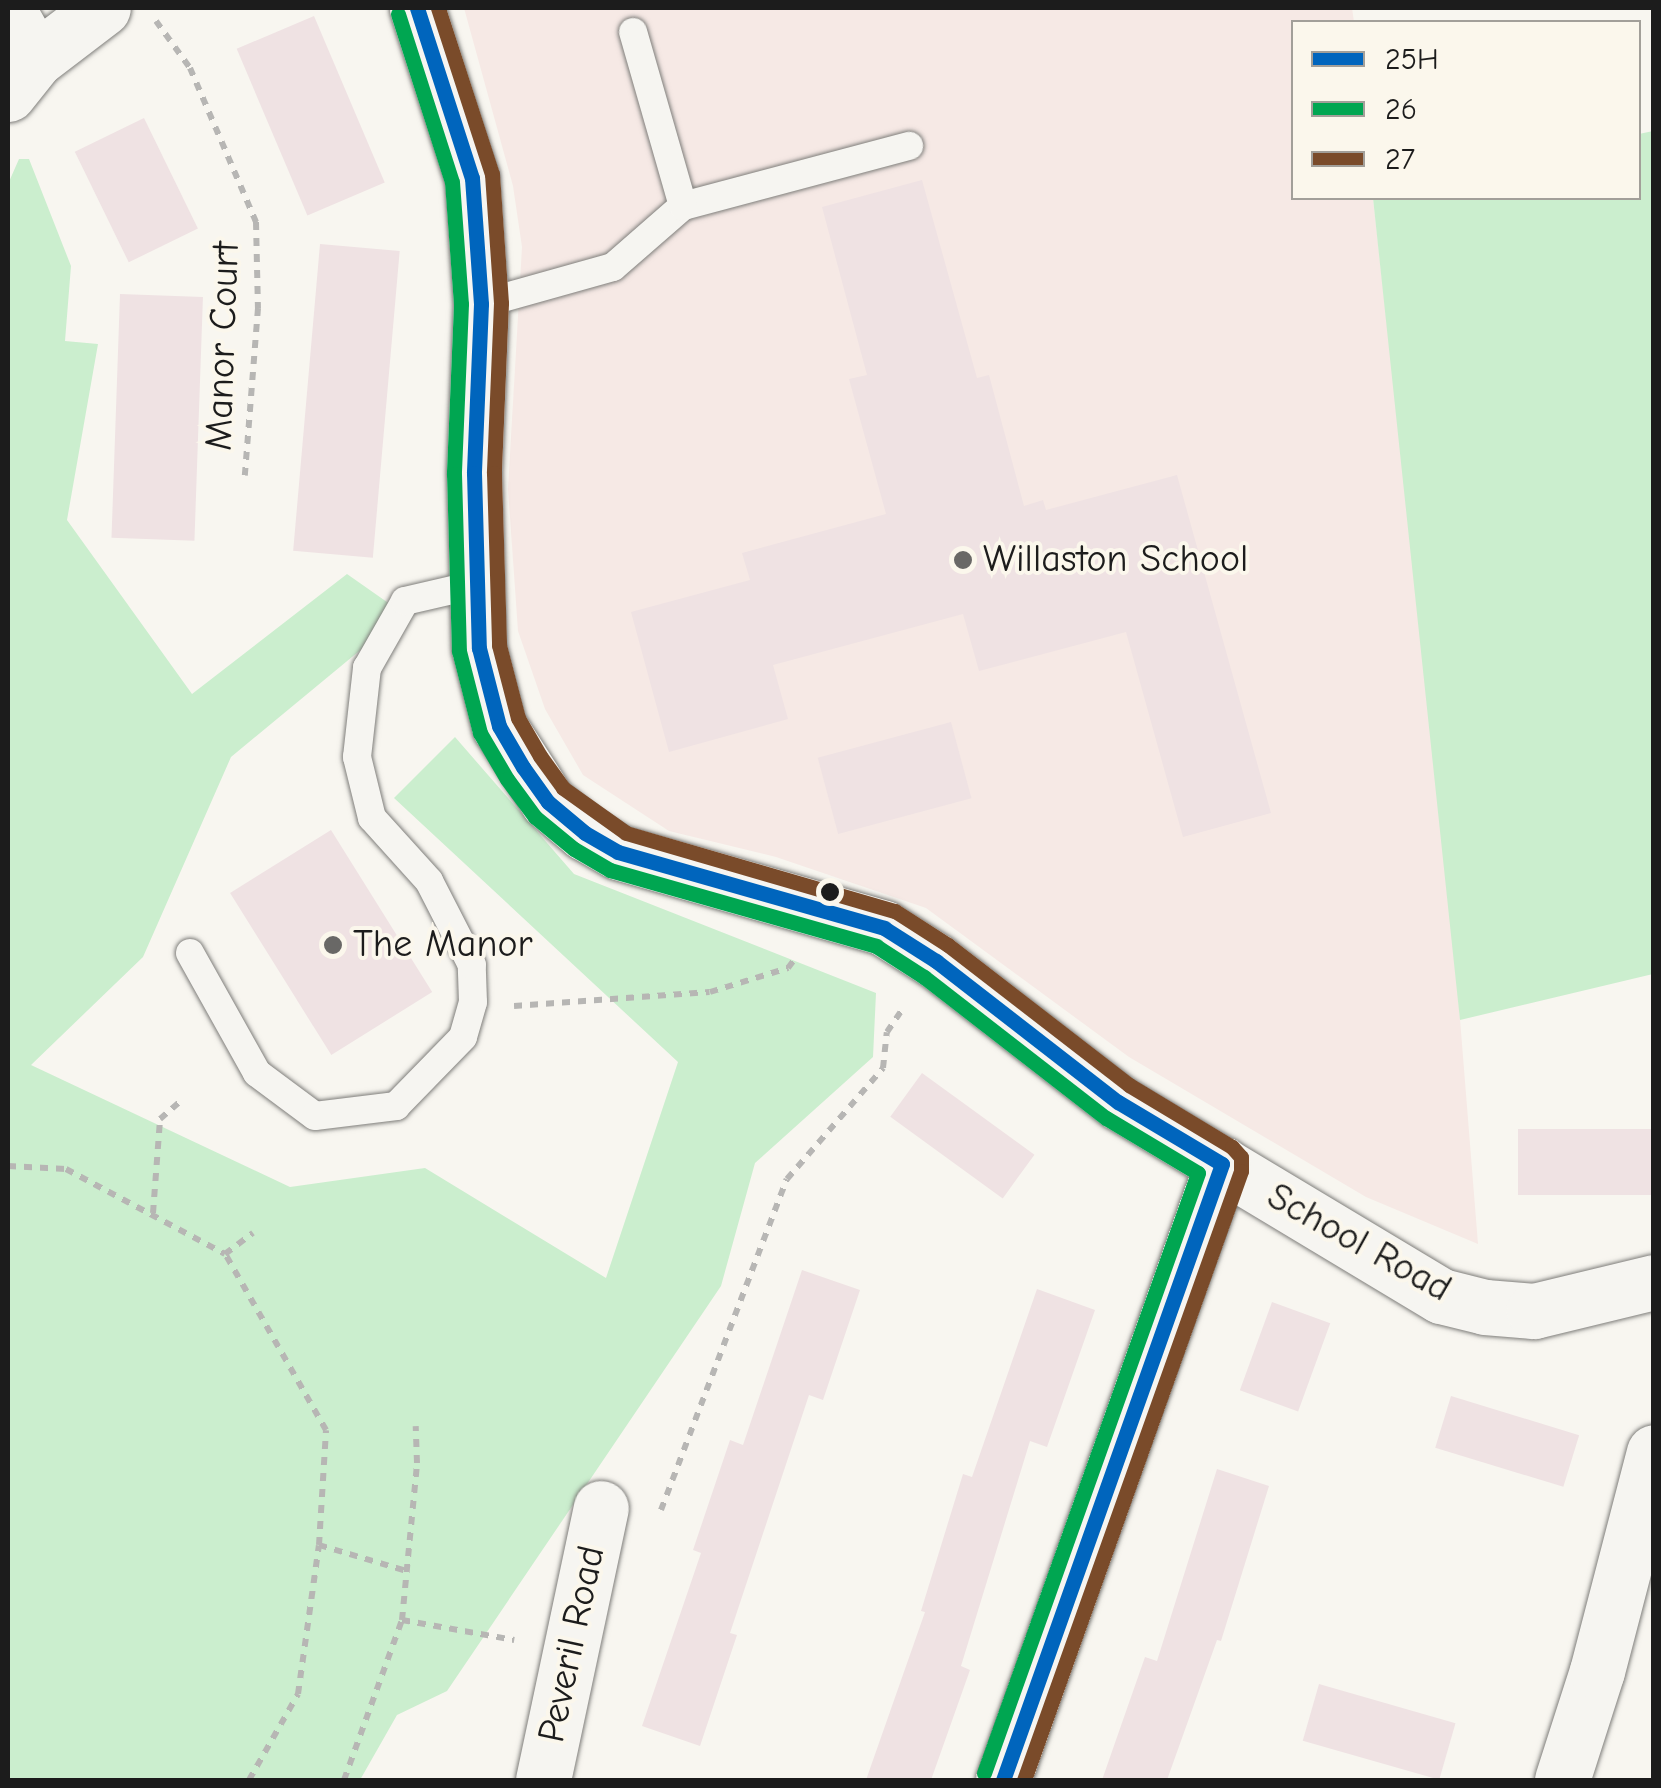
<!DOCTYPE html>
<html>
<head>
<meta charset="utf-8">
<style>
	body { margin:0 }
	#map { position:relative; width:1661px; height:1788px; overflow:hidden; background:#f8f6f0; font-family:"Comic Neue",sans-serif }
	div>[style] { position:absolute }
	[style*='--x'] { left:calc(var(--x)*1px); top:calc(var(--y)*1px); width:calc(var(--w)*1px); rotate:calc(var(--a)*1deg) }
	.built>* { inset:0; background:#f6e9e5 }
	.green>* { inset:0; background:#cbeece }
	.building>* { inset:0; background:#efe2e3; transform-origin:0 0 }
	.path>* { height:6px; margin-top:-3px; transform-origin:0; background:repeating-linear-gradient(90deg,#b7b6b4 0 8px,transparent 0 16px) }
	.roads { filter:drop-shadow(0 0 2px #7f7e7b) drop-shadow(0 0 2px #7f7e7b) }
	.lane>* { height:28px; margin:-14px; padding:0 14px; transform-origin:14px; border-radius:14px; background:#f6f5f1 }
	.street>* { height:55px; margin:-27.5px; padding:0 27.5px; transform-origin:27.5px; border-radius:27.5px; background:#f6f5f1 }
	.bus-1>* { height:15px; margin:-7.5px; padding:0 7.5px; transform-origin:7.5px; border-radius:7.5px; background:#0065bd }
	.bus-2>* { height:15px; margin:-7.5px; padding:0 7.5px; transform-origin:7.5px; border-radius:7.5px; background:#00a651 }
	.bus-3>* { height:15px; margin:-7.5px; padding:0 7.5px; transform-origin:7.5px; border-radius:7.5px; background:#7a4b2a }
	.dots>* { width:28px; height:28px; translate:-50% -50%; box-sizing:border-box; border:5px solid #fbf7ec; border-radius:50% }
	span { translate:-50% -50%; white-space:nowrap; text-align:center; line-height:1.15; -webkit-text-stroke:8px #fbf7ec; paint-order:stroke }
	.street-label { font-size:38px; color:#1c1c1c }
	.poi-label { font-size:38px; color:#1c1c1c }
	.left { translate:0 -50%; text-align:left }
	.frame { position:absolute; inset:0; border:10px solid #1c1c1c; pointer-events:none }
	.legend { position:absolute; left:1291px; top:20px; width:350px; height:180px; box-sizing:border-box; background:#fbf7ec; border:2px solid #a29f99; margin:0; padding:12px 18px; list-style:none; font-size:30px; color:#1c1c1c }
	.legend li { display:flex; align-items:center; gap:20px; height:50px }
	.legend b { width:50px; border:2px solid #a29f99 }
</style>
</head>
<body>
<div id="map">
	<div class="built">
		<i style="clip-path:polygon(464px 8px,1352px 8px,1354px 22px,1294px 22px,1294px 198px,1373px 198px,1450px 894px,1478px 1244px,1366px 1197px,1129px 1057px,926px 908px,776px 857px,669px 831px,583px 775px,545px 709px,518px 631px,508px 489px,522px 247px,513px 186px)"></i>
	</div>
	<div class="green">
		<i style="clip-path:polygon(1653px 131px,1653px 974px,1460px 1020px,1373px 198px,1638px 198px,1639px 134px)"></i>
		<i style="clip-path:polygon(19px 159px,29px 159px,71px 266px,65px 341px,98px 344px,67px 520px,192px 694px,347px 574px,404px 614px,231px 757px,143px 957px,31px 1065px,290px 1187px,425px 1168px,606px 1278px,678px 1062px,394px 798px,455px 737px,574px 874px,876px 993px,873px 1057px,755px 1163px,721px 1286px,447px 1691px,397px 1715px,360px 1780px,8px 1780px,8px 184px)"></i>
	</div>
	<div class="building">
		<i style="left:314px;top:16px;width:181px;height:84px;rotate:67deg"></i>
		<i style="left:144px;top:118px;width:123px;height:77px;rotate:64deg"></i>
		<i style="clip-path:polygon(922px 180px,977px 378px,989px 375px,1024px 506px,1043px 500px,1046px 510px,1177px 475px,1271px 813px,1183px 837px,1126px 632px,979px 671px,963px 614px,773px 665px,788px 719px,669px 752px,631px 612px,750px 580px,742px 553px,886px 514px,849px 379px,867px 375px,822px 207px)"></i>
		<i style="left:320px;top:244px;width:80px;height:308px;rotate:5deg"></i>
		<i style="left:120px;top:294px;width:83px;height:244px;rotate:2deg"></i>
		<i style="left:951px;top:722px;width:79px;height:138px;rotate:75deg"></i>
		<i style="left:331px;top:830px;width:191px;height:119px;rotate:58deg"></i>
		<i style="left:922px;top:1073px;width:139px;height:54px;rotate:36deg"></i>
		<i style="left:1654px;top:1129px;width:66px;height:136px;rotate:90deg"></i>
		<i style="clip-path:polygon(802px 1270px,860px 1290px,823px 1400px,809px 1395px,730px 1633px,737px 1635px,700px 1746px,642px 1726px,701px 1553px,693px 1550px,730px 1440px,743px 1445px)"></i>
		<i style="clip-path:polygon(1037px 1289px,1095px 1310px,1047px 1447px,1030px 1441px,961px 1666px,970px 1670px,931px 1780px,866px 1780px,925px 1612px,921px 1611px,963px 1474px,972px 1477px)"></i>
		<i style="left:1272px;top:1302px;width:62px;height:94px;rotate:20deg"></i>
		<i style="left:1451px;top:1396px;width:134px;height:54px;rotate:17deg"></i>
		<i style="clip-path:polygon(1217px 1469px,1269px 1486px,1221px 1641px,1217px 1640px,1167px 1780px,1102px 1780px,1145px 1657px,1157px 1661px)"></i>
		<i style="left:1319px;top:1684px;width:142px;height:59px;rotate:16deg"></i>
	</div>
	<div class="path">
		<i style="--x:156;--y:21;--w:58;--a:54.1"></i>
		<i style="--x:190;--y:68;--w:168;--a:66.8"></i>
		<i style="--x:256;--y:222;--w:86;--a:88.7"></i>
		<i style="--x:258;--y:308;--w:168;--a:94.5"></i>
		<i style="--x:514;--y:1006;--w:196;--a:-4.1"></i>
		<i style="--x:710;--y:992;--w:82;--a:-17.1"></i>
		<i style="--x:788;--y:968;--w:10;--a:-53"></i>
		<i style="--x:8;--y:1166;--w:58;--a:3"></i>
		<i style="--x:66;--y:1169;--w:180;--a:28.1"></i>
		<i style="--x:153;--y:1213;--w:94;--a:-85.7"></i>
		<i style="--x:160;--y:1119;--w:30;--a:-41"></i>
		<i style="--x:661;--y:1510;--w:354;--a:-69.2"></i>
		<i style="--x:787;--y:1179;--w:147;--a:-49.1"></i>
		<i style="--x:883;--y:1068;--w:36;--a:-84"></i>
		<i style="--x:887;--y:1032;--w:30;--a:-56"></i>
		<i style="--x:319;--y:1545;--w:91;--a:16.6"></i>
		<i style="--x:402;--y:1620;--w:114;--a:10.1"></i>
		<i style="--x:249;--y:1780;--w:99;--a:-60.3"></i>
		<i style="--x:298;--y:1694;--w:150;--a:-82"></i>
		<i style="--x:319;--y:1545;--w:115;--a:-86.5"></i>
		<i style="--x:326;--y:1430;--w:203;--a:-119.8"></i>
		<i style="--x:225;--y:1254;--w:35;--a:-37"></i>
		<i style="--x:344;--y:1780;--w:170;--a:-70.1"></i>
		<i style="--x:402;--y:1620;--w:158;--a:-84.5"></i>
		<i style="--x:417;--y:1463;--w:37;--a:-92"></i>
	</div>
	<div class="roads">
		<div class="lane">
			<i style="--x:683;--y:206;--w:234;--a:-14.9"></i>
			<i style="--x:481;--y:304;--w:137;--a:-15.7"></i>
			<i style="--x:613;--y:267;--w:93;--a:-41.1"></i>
			<i style="--x:683;--y:206;--w:181;--a:-106"></i>
			<i style="--x:190;--y:953;--w:137;--a:60.8"></i>
			<i style="--x:257;--y:1073;--w:72;--a:36.6"></i>
			<i style="--x:315;--y:1116;--w:82;--a:-7"></i>
			<i style="--x:396;--y:1106;--w:96;--a:-45.8"></i>
			<i style="--x:463;--y:1037;--w:36;--a:-74"></i>
			<i style="--x:473;--y:1002;--w:37;--a:-92"></i>
			<i style="--x:472;--y:965;--w:94;--a:-117.1"></i>
			<i style="--x:429;--y:881;--w:85;--a:-132.1"></i>
			<i style="--x:372;--y:818;--w:63;--a:-103.8"></i>
			<i style="--x:357;--y:757;--w:90;--a:-83.6"></i>
			<i style="--x:367;--y:668;--w:77;--a:-60.4"></i>
			<i style="--x:405;--y:601;--w:75;--a:-13.1"></i>
		</div>
		<div class="street">
			<i style="--x:417;--y:8;--w:179;--a:72.1"></i>
			<i style="--x:472;--y:178;--w:126;--a:85.9"></i>
			<i style="--x:481;--y:304;--w:169;--a:92.4"></i>
			<i style="--x:474;--y:473;--w:175;--a:88.4"></i>
			<i style="--x:479;--y:648;--w:81;--a:75.6"></i>
			<i style="--x:499;--y:726;--w:90;--a:57.2"></i>
			<i style="--x:548;--y:802;--w:48;--a:40"></i>
			<i style="--x:585;--y:833;--w:38;--a:30"></i>
			<i style="--x:618;--y:852;--w:277;--a:15.9"></i>
			<i style="--x:884;--y:928;--w:62;--a:32.4"></i>
			<i style="--x:936;--y:961;--w:230;--a:37.8"></i>
			<i style="--x:1118;--y:1102;--w:377;--a:31"></i>
			<i style="--x:1441;--y:1296;--w:45;--a:14"></i>
			<i style="--x:1485;--y:1307;--w:49;--a:4.7"></i>
			<i style="--x:1534;--y:1311;--w:123;--a:-13.6"></i>
			<i style="--x:8;--y:10;--w:56;--a:60.3"></i>
			<i style="--x:8;--y:94;--w:45;--a:-51.3"></i>
			<i style="--x:36;--y:59;--w:84;--a:-37.3"></i>
			<i style="--x:543;--y:1780;--w:278;--a:-78"></i>
			<i style="--x:1003;--y:1780;--w:654;--a:-70.43"></i>
			<i style="--x:1562;--y:1780;--w:114;--a:-72.2"></i>
			<i style="--x:1597;--y:1671;--w:226;--a:-75.4"></i>
		</div>
	</div>
	<div class="bus-1">
		<i style="--x:417;--y:8;--w:179;--a:72.1"></i>
		<i style="--x:472;--y:178;--w:126;--a:85.9"></i>
		<i style="--x:481;--y:304;--w:169;--a:92.4"></i>
		<i style="--x:474;--y:473;--w:175;--a:88.4"></i>
		<i style="--x:479;--y:648;--w:81;--a:75.6"></i>
		<i style="--x:499;--y:726;--w:48;--a:59.7"></i>
		<i style="--x:523;--y:767;--w:43;--a:54.5"></i>
		<i style="--x:548;--y:802;--w:48;--a:40"></i>
		<i style="--x:585;--y:833;--w:38;--a:30"></i>
		<i style="--x:618;--y:852;--w:277;--a:15.9"></i>
		<i style="--x:884;--y:928;--w:62;--a:32.4"></i>
		<i style="--x:936;--y:961;--w:230;--a:37.8"></i>
		<i style="--x:1118;--y:1102;--w:121;--a:30.8"></i>
		<i style="--x:1222;--y:1164;--w:654;--a:109.57"></i>
	</div>
	<div class="bus-2">
		<i style="--x:398;--y:14;--w:176;--a:72.2"></i>
		<i style="--x:452;--y:182;--w:122;--a:85.8"></i>
		<i style="--x:461;--y:304;--w:170;--a:92.4"></i>
		<i style="--x:454;--y:474;--w:177;--a:88.4"></i>
		<i style="--x:459;--y:651;--w:85;--a:75.6"></i>
		<i style="--x:480;--y:733;--w:53;--a:59.6"></i>
		<i style="--x:507;--y:779;--w:47;--a:53.6"></i>
		<i style="--x:535;--y:817;--w:50;--a:39.4"></i>
		<i style="--x:574;--y:849;--w:42;--a:30.3"></i>
		<i style="--x:610;--y:870;--w:277;--a:15.9"></i>
		<i style="--x:876;--y:946;--w:57;--a:32.9"></i>
		<i style="--x:924;--y:977;--w:230;--a:37.8"></i>
		<i style="--x:1106;--y:1118;--w:107;--a:30.9"></i>
		<i style="--x:1198;--y:1173;--w:637;--a:109.63"></i>
	</div>
	<div class="bus-3">
		<i style="--x:438;--y:8;--w:175;--a:72"></i>
		<i style="--x:492;--y:174;--w:129;--a:86"></i>
		<i style="--x:501;--y:303;--w:170;--a:92.4"></i>
		<i style="--x:494;--y:473;--w:172;--a:88.3"></i>
		<i style="--x:499;--y:645;--w:75;--a:75.4"></i>
		<i style="--x:518;--y:718;--w:44;--a:59.9"></i>
		<i style="--x:540;--y:756;--w:39;--a:54"></i>
		<i style="--x:563;--y:788;--w:77;--a:35.5"></i>
		<i style="--x:626;--y:833;--w:280;--a:16.2"></i>
		<i style="--x:895;--y:911;--w:63;--a:32.7"></i>
		<i style="--x:948;--y:945;--w:229;--a:37.7"></i>
		<i style="--x:1129;--y:1085;--w:120;--a:31"></i>
		<i style="--x:1232;--y:1147;--w:13;--a:48"></i>
		<i style="--x:1241;--y:1157;--w:14;--a:90"></i>
		<i style="--x:1241;--y:1171;--w:647;--a:109.61"></i>
	</div>
	<div class="dots">
		<i style="left:963px;top:560px;background:#696866"></i>
		<i style="left:830px;top:892px;background:#1c1c1c"></i>
		<i style="left:333px;top:945px;background:#696866"></i>
	</div>
	<div class="street-label">
		<span style="left:223px;top:346px;rotate:-88deg">Manor Court</span>
		<span style="left:1359px;top:1243px;rotate:29deg">School Road</span>
		<span style="left:572px;top:1644px;rotate:-78deg">Peveril Road</span>
	</div>
	<div class="poi-label">
		<span class="left" style="left:983px;top:560px">Willaston School</span>
		<span class="left" style="left:353px;top:945px">The Manor</span>
	</div>
	<div class="frame"></div>
	<ul class="legend">
	<li><b style="height:12px;background:#0065bd"></b>25H</li>
	<li><b style="height:12px;background:#00a651"></b>26</li>
	<li><b style="height:12px;background:#7a4b2a"></b>27</li>
	</ul>
</div>
</body>
</html>
